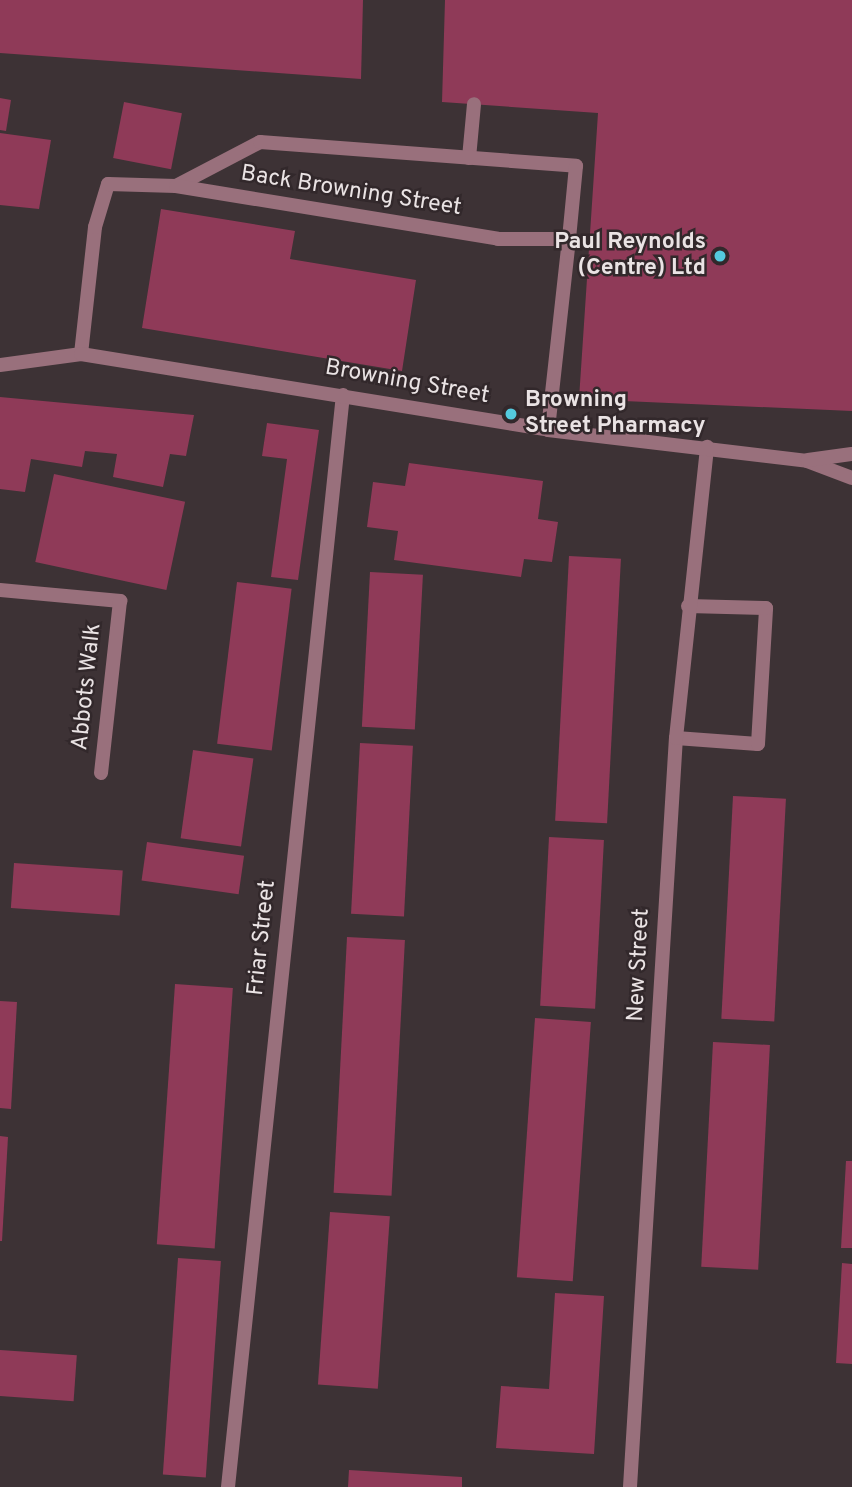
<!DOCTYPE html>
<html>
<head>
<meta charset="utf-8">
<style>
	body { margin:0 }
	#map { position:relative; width:852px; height:1487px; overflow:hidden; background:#3d3235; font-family:Overpass,sans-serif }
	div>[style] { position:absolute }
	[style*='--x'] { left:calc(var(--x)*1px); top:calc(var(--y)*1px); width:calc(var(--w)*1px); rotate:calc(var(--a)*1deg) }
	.building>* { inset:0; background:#8f3a58; transform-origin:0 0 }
	.service>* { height:14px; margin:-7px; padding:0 7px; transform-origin:7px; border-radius:7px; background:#99707c }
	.minor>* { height:14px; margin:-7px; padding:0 7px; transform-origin:7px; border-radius:7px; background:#99707c }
	.tertiary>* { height:14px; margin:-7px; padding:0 7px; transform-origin:7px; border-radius:7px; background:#99707c }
	.dots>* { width:19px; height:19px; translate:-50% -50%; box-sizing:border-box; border:4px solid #32282b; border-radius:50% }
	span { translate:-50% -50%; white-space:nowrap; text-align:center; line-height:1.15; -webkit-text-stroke:5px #32282b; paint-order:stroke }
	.street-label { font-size:23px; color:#eae3e4 }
	.poi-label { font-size:23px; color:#eae3e4; font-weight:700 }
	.right { translate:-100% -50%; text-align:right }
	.left { translate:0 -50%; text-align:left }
</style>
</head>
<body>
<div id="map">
	<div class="building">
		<i style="clip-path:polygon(0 0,363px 0,361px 79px,0 53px)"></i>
		<i style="clip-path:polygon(445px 0,852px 0,852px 411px,579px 399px,598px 113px,442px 102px)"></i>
		<i style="clip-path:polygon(0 98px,11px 100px,6px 131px,0 130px)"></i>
		<i style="left:124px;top:102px;width:59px;height:57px;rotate:11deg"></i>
		<i style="clip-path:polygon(0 133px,51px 140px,39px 209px,0 205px)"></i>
		<i style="clip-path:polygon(161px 209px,295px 231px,290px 259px,416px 280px,402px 371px,142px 328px)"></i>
		<i style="clip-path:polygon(0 397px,194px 415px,186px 456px,170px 454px,163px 487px,113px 477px,117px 454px,85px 451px,82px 467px,31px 459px,25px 492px,0 489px)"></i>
		<i style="clip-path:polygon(267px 423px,319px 430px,298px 580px,271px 577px,287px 459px,262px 456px)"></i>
		<i style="clip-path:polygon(409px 463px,543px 481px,538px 519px,558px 522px,552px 562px,524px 559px,521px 577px,394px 560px,398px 531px,367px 527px,373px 482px,405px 486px)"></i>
		<i style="left:54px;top:474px;width:134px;height:90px;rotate:12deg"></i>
		<i style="left:569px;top:556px;width:52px;height:265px;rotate:3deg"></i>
		<i style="left:370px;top:572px;width:53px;height:155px;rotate:3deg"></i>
		<i style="left:237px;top:582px;width:55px;height:163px;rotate:7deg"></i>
		<i style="left:360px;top:743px;width:53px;height:171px;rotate:3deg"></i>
		<i style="left:193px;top:750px;width:61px;height:89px;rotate:8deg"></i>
		<i style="left:733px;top:796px;width:53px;height:223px;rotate:3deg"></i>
		<i style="left:549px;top:837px;width:55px;height:169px;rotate:3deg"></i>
		<i style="left:147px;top:842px;width:98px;height:39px;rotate:8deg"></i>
		<i style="left:14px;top:863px;width:109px;height:45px;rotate:4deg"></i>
		<i style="left:347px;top:937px;width:58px;height:256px;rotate:3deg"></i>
		<i style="left:175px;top:984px;width:58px;height:261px;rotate:4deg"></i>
		<i style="clip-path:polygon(0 1001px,17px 1002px,11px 1109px,0 1108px)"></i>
		<i style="left:535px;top:1018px;width:56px;height:260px;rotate:4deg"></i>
		<i style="left:713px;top:1042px;width:57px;height:225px;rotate:3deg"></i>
		<i style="clip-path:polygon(0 1136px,8px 1137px,2px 1241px,0 1241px)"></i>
		<i style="clip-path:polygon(846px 1161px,852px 1161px,852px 1248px,841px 1248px)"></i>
		<i style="left:330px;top:1212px;width:60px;height:173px;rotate:4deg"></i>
		<i style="left:178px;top:1258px;width:43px;height:217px;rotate:4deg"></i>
		<i style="clip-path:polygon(842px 1263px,852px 1264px,852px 1364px,836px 1363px)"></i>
		<i style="clip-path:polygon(555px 1293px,604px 1296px,594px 1454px,496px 1448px,501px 1386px,549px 1389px)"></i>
		<i style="left:0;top:1350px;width:77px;height:46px;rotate:4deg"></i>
		<i style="clip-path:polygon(349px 1470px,462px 1477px,462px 1487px,348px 1487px)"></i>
	</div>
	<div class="service">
		<i style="--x:469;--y:158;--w:54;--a:-84.7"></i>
		<i style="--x:176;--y:186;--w:95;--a:-27.6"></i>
		<i style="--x:260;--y:142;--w:317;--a:4.3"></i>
		<i style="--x:576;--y:166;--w:73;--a:95.5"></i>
		<i style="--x:676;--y:738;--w:82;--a:4.2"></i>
		<i style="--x:758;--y:744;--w:136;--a:-86.6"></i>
		<i style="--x:766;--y:608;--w:78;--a:-178.5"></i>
	</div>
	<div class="minor">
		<i style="--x:81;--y:354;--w:128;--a:-83.7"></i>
		<i style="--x:95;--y:227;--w:45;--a:-73.2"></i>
		<i style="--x:108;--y:184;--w:68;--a:1.7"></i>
		<i style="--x:176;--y:186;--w:326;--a:9.3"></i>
		<i style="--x:498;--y:239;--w:71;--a:0"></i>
		<i style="--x:569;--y:239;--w:192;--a:96.3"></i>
		<i style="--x:0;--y:590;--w:121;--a:5.2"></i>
		<i style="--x:120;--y:601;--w:173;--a:96.3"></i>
		<i style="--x:228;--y:1487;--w:1098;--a:-83.99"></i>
		<i style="--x:630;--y:1487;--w:750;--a:-86.49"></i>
		<i style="--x:676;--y:738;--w:293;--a:-83.9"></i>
	</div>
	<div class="tertiary">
		<i style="--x:0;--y:365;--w:82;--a:-7.7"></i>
		<i style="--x:81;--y:354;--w:473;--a:9.2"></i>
		<i style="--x:548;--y:430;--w:261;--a:6.8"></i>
		<i style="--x:807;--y:461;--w:48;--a:20.7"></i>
		<i style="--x:808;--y:460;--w:44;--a:-7.8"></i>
	</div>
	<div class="dots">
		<i style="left:720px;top:256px;background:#54cade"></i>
		<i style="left:511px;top:414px;background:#54cade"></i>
	</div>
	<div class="street-label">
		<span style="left:351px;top:192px;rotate:9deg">Back Browning Street</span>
		<span style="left:407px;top:383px;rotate:10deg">Browning Street</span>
		<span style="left:88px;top:687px;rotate:-84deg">Abbots Walk</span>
		<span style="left:263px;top:938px;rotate:-84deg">Friar Street</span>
		<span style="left:640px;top:965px;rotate:-87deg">New Street</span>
	</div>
	<div class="poi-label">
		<span class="right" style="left:706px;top:256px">Paul Reynolds<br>(Centre) Ltd</span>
		<span class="left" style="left:525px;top:414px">Browning<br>Street Pharmacy</span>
	</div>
</div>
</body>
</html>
